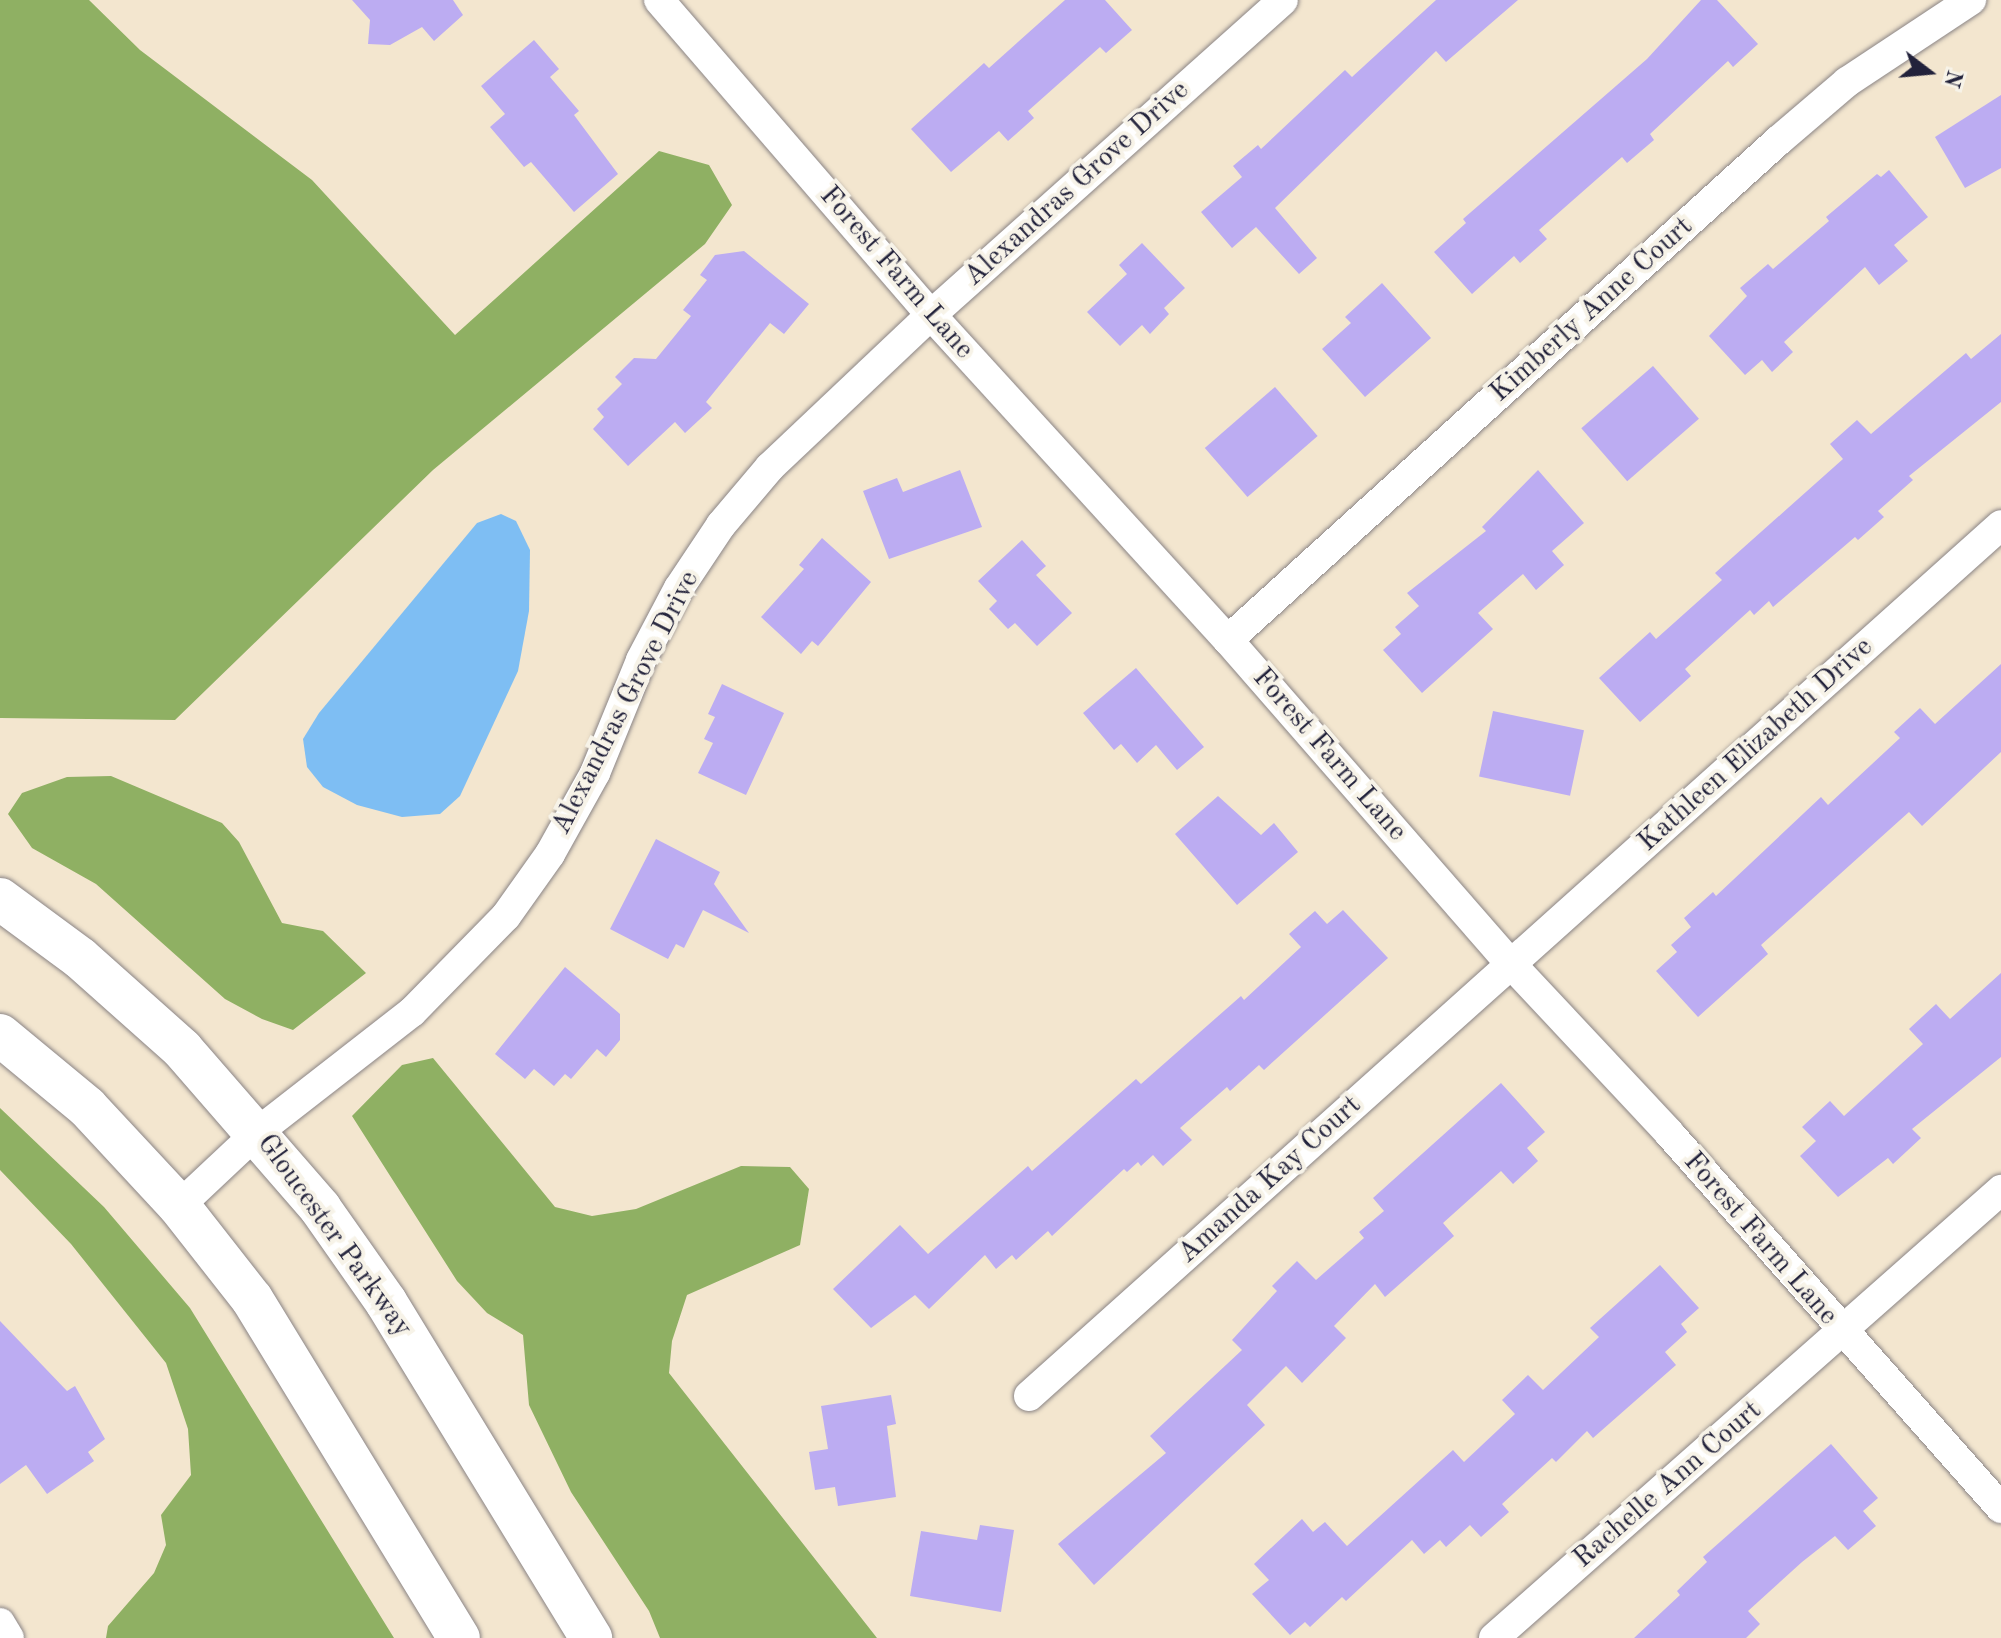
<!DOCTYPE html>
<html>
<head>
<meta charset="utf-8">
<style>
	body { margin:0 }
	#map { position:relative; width:2001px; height:1638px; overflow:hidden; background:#f3e6cf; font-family:"Old Standard TT",serif }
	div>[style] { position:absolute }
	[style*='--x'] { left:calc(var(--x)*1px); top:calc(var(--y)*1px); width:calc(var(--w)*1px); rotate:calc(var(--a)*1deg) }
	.forest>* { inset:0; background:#8fb063 }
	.water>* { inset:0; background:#7ebef3 }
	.building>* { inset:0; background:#bcacf2; transform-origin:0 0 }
	.roads { filter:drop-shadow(0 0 2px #8a8485) drop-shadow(0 0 2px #8a8485) }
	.street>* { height:30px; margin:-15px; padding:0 15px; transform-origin:15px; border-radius:15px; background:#fff }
	.secondary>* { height:42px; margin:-21px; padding:0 21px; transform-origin:21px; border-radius:21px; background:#fff }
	span { translate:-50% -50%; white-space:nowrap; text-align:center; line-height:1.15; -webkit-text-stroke:8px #f7f3e8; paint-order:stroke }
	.street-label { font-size:28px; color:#22223b }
	.north { position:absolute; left:1889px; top:32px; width:80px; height:80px; -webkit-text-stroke:6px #f7f3e8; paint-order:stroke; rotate:106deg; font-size:22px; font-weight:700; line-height:32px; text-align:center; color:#22223b }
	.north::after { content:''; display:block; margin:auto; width:28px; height:36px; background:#22223b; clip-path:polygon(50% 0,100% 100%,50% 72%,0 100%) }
</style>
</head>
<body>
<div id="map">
	<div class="forest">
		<i style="clip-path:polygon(0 0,89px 0,140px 50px,312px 180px,455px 335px,659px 151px,709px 165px,732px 205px,705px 244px,433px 470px,175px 720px,0 718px)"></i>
		<i style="clip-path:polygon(111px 776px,222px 823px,239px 842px,282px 923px,323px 931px,366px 973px,293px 1030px,262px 1019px,225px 999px,96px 884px,32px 848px,8px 814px,22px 793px,67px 777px)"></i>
		<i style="clip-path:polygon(433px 1058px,555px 1207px,592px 1216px,636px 1209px,741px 1166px,790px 1167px,809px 1189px,800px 1245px,687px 1295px,672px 1341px,669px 1373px,877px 1638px,660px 1638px,649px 1611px,571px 1492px,529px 1405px,523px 1335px,487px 1313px,457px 1281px,352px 1116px,402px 1065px)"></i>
		<i style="clip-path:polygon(0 1108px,104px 1207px,190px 1308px,394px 1638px,106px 1638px,108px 1626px,154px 1573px,166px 1545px,161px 1515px,191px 1475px,188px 1429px,166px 1363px,71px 1244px,0 1170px)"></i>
	</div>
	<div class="water">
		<i style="clip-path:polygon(501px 514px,516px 521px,530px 550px,529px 611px,518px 671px,460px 796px,440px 814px,402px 817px,357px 805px,323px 787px,307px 767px,303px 739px,319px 713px,477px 523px)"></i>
	</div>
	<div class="building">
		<i style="clip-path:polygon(352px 0,453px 0,463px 15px,434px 41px,422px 27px,390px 45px,368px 44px,370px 20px)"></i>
		<i style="clip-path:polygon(1065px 0,1105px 0,1132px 30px,1106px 53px,1100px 47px,1028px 111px,1034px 118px,1008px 141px,999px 131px,951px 172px,911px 129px,984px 63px,989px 68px)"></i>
		<i style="clip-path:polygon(1436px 0,1518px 0,1446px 62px,1436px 51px,1275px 208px,1317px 258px,1299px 274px,1256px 227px,1232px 248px,1201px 212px,1242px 177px,1233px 166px,1258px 145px,1261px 149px,1345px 70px,1352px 77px)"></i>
		<i style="clip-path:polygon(1701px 0,1717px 0,1758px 44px,1733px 67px,1728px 61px,1650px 134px,1654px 140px,1627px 163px,1622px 157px,1539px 230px,1547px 239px,1520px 263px,1514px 256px,1472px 294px,1434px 252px,1466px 223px,1463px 219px,1647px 59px)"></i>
		<i style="clip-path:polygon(534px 40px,559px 69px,550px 77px,579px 111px,574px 115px,618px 174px,574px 212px,531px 162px,524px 167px,490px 127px,505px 114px,481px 86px)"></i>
		<i style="clip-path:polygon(2001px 95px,2001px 168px,1965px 188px,1935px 137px)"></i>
		<i style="clip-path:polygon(1889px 170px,1928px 217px,1894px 245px,1908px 261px,1879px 285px,1865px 267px,1784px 342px,1793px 352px,1772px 372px,1762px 360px,1745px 375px,1709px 336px,1747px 296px,1740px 288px,1768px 264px,1773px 269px,1829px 221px,1826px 217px,1877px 174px,1881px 177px)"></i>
		<i style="clip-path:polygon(1142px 243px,1185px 288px,1164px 308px,1169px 314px,1150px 334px,1142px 325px,1120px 346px,1087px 312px,1127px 274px,1119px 265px)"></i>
		<i style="clip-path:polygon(744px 251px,809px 304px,784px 334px,770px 323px,706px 402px,712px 408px,685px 433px,675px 422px,628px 466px,593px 429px,604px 417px,597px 409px,622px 384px,615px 377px,634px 358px,656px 359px,691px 316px,683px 310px,707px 280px,700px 275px,715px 255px)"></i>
		<i style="clip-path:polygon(1382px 283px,1431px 338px,1365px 397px,1322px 349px,1351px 323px,1345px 317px)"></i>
		<i style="clip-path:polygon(2001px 334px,2001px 402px,1909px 476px,1913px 480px,1878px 511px,1884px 517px,1858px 540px,1855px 537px,1773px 607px,1769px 601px,1754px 615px,1750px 610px,1685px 669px,1691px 676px,1640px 722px,1599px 678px,1650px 632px,1656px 639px,1722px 580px,1715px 573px,1843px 459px,1830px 444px,1857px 420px,1871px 434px,1966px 353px,1971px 359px)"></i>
		<i style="left:1653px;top:366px;width:70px;height:95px;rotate:49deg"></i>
		<i style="left:1275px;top:387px;width:65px;height:93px;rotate:49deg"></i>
		<i style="clip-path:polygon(960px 470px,982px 527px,889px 559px,863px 491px,897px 478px,903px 492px)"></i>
		<i style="clip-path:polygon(1538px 470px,1584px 523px,1552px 551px,1564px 565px,1536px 590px,1523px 574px,1478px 613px,1493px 629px,1422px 693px,1383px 650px,1401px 634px,1395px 627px,1419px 606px,1407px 593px,1486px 531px,1482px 527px)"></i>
		<i style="clip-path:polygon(822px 538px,871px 582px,818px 646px,812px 641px,801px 654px,761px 617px,804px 569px,799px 565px)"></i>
		<i style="clip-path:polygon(1022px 540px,1046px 566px,1036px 575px,1072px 613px,1037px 646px,1015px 623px,1008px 629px,989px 609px,997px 601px,978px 581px)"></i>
		<i style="clip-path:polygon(2001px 664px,2001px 752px,1922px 826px,1909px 812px,1761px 945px,1768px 954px,1698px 1017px,1656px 971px,1677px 952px,1671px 945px,1691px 927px,1684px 918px,1713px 892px,1716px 896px,1821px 797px,1828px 805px,1900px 738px,1894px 732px,1920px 708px,1935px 724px)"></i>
		<i style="clip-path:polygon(1136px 668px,1204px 747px,1177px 770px,1156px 745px,1137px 763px,1121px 744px,1114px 750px,1083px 713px)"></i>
		<i style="clip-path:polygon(722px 684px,784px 713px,746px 795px,698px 773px,713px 743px,704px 739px,715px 717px,708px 714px)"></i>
		<i style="left:1493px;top:711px;width:93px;height:67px;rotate:12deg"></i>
		<i style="clip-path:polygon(1218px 796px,1261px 835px,1274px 823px,1298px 852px,1237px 905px,1175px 834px)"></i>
		<i style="clip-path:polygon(656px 839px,720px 872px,714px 884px,749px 933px,703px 910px,684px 948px,676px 944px,668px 959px,610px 929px)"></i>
		<i style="clip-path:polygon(1343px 910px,1388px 958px,1264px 1070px,1259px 1065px,1230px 1091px,1227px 1087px,1180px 1128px,1192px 1140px,1163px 1166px,1153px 1155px,1141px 1166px,1138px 1162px,1127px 1172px,1124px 1169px,1052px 1236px,1048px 1231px,1016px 1260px,1012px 1255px,996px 1269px,985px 1255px,929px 1309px,915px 1295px,871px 1328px,833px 1289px,900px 1225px,928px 1254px,1028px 1166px,1032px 1171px,1136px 1079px,1141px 1084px,1241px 996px,1244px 1000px,1301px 947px,1289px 934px,1315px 911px,1327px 924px)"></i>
		<i style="clip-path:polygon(565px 967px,620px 1014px,620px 1040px,606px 1057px,597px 1049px,571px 1079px,565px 1074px,554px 1086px,534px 1069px,525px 1079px,495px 1054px)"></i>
		<i style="clip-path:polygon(2001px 973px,2001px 1057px,1912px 1129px,1921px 1138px,1893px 1164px,1888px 1158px,1838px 1197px,1800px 1156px,1816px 1141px,1802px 1127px,1830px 1101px,1844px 1116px,1923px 1044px,1909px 1029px,1936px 1004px,1950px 1019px)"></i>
		<i style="clip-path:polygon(1501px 1083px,1545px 1132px,1527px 1148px,1538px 1161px,1513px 1184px,1501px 1171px,1443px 1223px,1454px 1236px,1385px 1297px,1375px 1284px,1334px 1326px,1346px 1338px,1302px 1383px,1286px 1366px,1247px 1405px,1265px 1425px,1094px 1585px,1058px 1544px,1166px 1453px,1150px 1436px,1242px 1350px,1232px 1340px,1277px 1291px,1272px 1286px,1297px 1261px,1316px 1280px,1364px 1238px,1359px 1232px,1384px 1211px,1373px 1198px)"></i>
		<i style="clip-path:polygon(1660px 1265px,1699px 1308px,1681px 1324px,1687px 1332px,1665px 1352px,1676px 1365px,1593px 1438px,1587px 1431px,1556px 1462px,1552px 1458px,1502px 1504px,1509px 1512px,1481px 1537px,1470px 1525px,1446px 1547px,1440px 1540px,1424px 1554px,1412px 1540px,1346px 1601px,1342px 1597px,1310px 1627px,1305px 1622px,1290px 1635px,1252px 1594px,1269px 1580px,1254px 1564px,1302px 1519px,1313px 1532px,1325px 1522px,1347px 1546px,1453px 1450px,1464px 1462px,1515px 1414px,1502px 1400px,1528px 1375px,1543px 1390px,1599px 1337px,1590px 1328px)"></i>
		<i style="clip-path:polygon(0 1321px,67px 1391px,75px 1386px,105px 1439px,88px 1452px,94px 1461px,47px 1494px,26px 1465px,0 1484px)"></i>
		<i style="clip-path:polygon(891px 1395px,896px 1424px,887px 1426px,896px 1497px,838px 1506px,835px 1487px,815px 1490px,809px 1452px,828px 1449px,821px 1406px)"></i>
		<i style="clip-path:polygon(1831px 1444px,1878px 1498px,1863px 1511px,1876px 1526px,1848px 1550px,1835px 1536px,1802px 1562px,1748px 1611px,1760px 1624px,1746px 1638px,1634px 1638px,1680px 1595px,1677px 1591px,1707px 1562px,1703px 1557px)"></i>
		<i style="clip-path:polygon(980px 1525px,1014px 1530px,1001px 1612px,910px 1596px,921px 1531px,977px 1540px)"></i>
	</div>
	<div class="roads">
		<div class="street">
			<i style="--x:659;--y:0;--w:416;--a:49.2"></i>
			<i style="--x:931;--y:315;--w:440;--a:47.6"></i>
			<i style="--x:1228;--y:640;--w:430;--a:48.9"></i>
			<i style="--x:1511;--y:964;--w:231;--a:46.9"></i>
			<i style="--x:1669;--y:1133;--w:501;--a:48.48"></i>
			<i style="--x:1228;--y:640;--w:743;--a:-42.22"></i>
			<i style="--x:1778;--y:141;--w:91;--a:-40.5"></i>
			<i style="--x:1847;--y:82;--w:149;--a:-33.5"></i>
			<i style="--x:179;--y:1206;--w:110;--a:-43.2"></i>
			<i style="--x:259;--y:1131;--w:194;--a:-37.9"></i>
			<i style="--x:412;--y:1012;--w:134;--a:-45.6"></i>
			<i style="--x:506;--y:916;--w:76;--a:-54.6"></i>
			<i style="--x:550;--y:854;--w:93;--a:-60.9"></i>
			<i style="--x:595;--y:773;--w:122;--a:-67.8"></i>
			<i style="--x:641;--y:660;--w:81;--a:-62.2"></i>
			<i style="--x:679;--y:588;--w:76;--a:-56.3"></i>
			<i style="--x:721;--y:525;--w:76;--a:-49.8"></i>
			<i style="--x:770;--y:467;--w:221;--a:-43.4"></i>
			<i style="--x:931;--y:315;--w:472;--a:-41.8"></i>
			<i style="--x:1029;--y:1396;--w:1305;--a:-41.86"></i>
			<i style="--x:0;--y:1623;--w:17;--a:59"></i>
			<i style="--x:1494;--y:1638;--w:677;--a:-41.46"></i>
		</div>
		<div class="secondary">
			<i style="--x:0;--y:899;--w:99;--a:36.4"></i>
			<i style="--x:80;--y:958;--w:137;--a:41.7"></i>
			<i style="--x:182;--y:1049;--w:211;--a:49"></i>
			<i style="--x:320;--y:1208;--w:115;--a:54.9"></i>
			<i style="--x:386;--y:1302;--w:394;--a:58.6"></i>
			<i style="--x:0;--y:1035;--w:113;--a:39.6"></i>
			<i style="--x:87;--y:1107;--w:135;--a:47.1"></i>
			<i style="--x:179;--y:1206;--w:118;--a:51.9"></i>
			<i style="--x:252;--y:1299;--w:397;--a:58.6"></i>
		</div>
	</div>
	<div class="street-label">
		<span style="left:1077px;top:184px;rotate:-42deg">Alexandras Grove Drive</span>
		<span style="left:896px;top:273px;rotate:49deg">Forest Farm Lane</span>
		<span style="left:1592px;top:310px;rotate:-42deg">Kimberly Anne Court</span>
		<span style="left:626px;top:703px;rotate:-63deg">Alexandras Grove Drive</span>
		<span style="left:1756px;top:745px;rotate:-42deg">Kathleen Elizabeth Drive</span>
		<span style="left:1329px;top:755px;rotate:49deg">Forest Farm Lane</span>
		<span style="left:1270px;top:1180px;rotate:-42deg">Amanda Kay Court</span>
		<span style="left:334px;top:1236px;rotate:54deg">Gloucester Parkway</span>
		<span style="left:1760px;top:1239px;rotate:49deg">Forest Farm Lane</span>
		<span style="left:1668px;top:1485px;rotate:-41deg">Rachelle Ann Court</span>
	</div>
	<div class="north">N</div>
</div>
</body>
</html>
